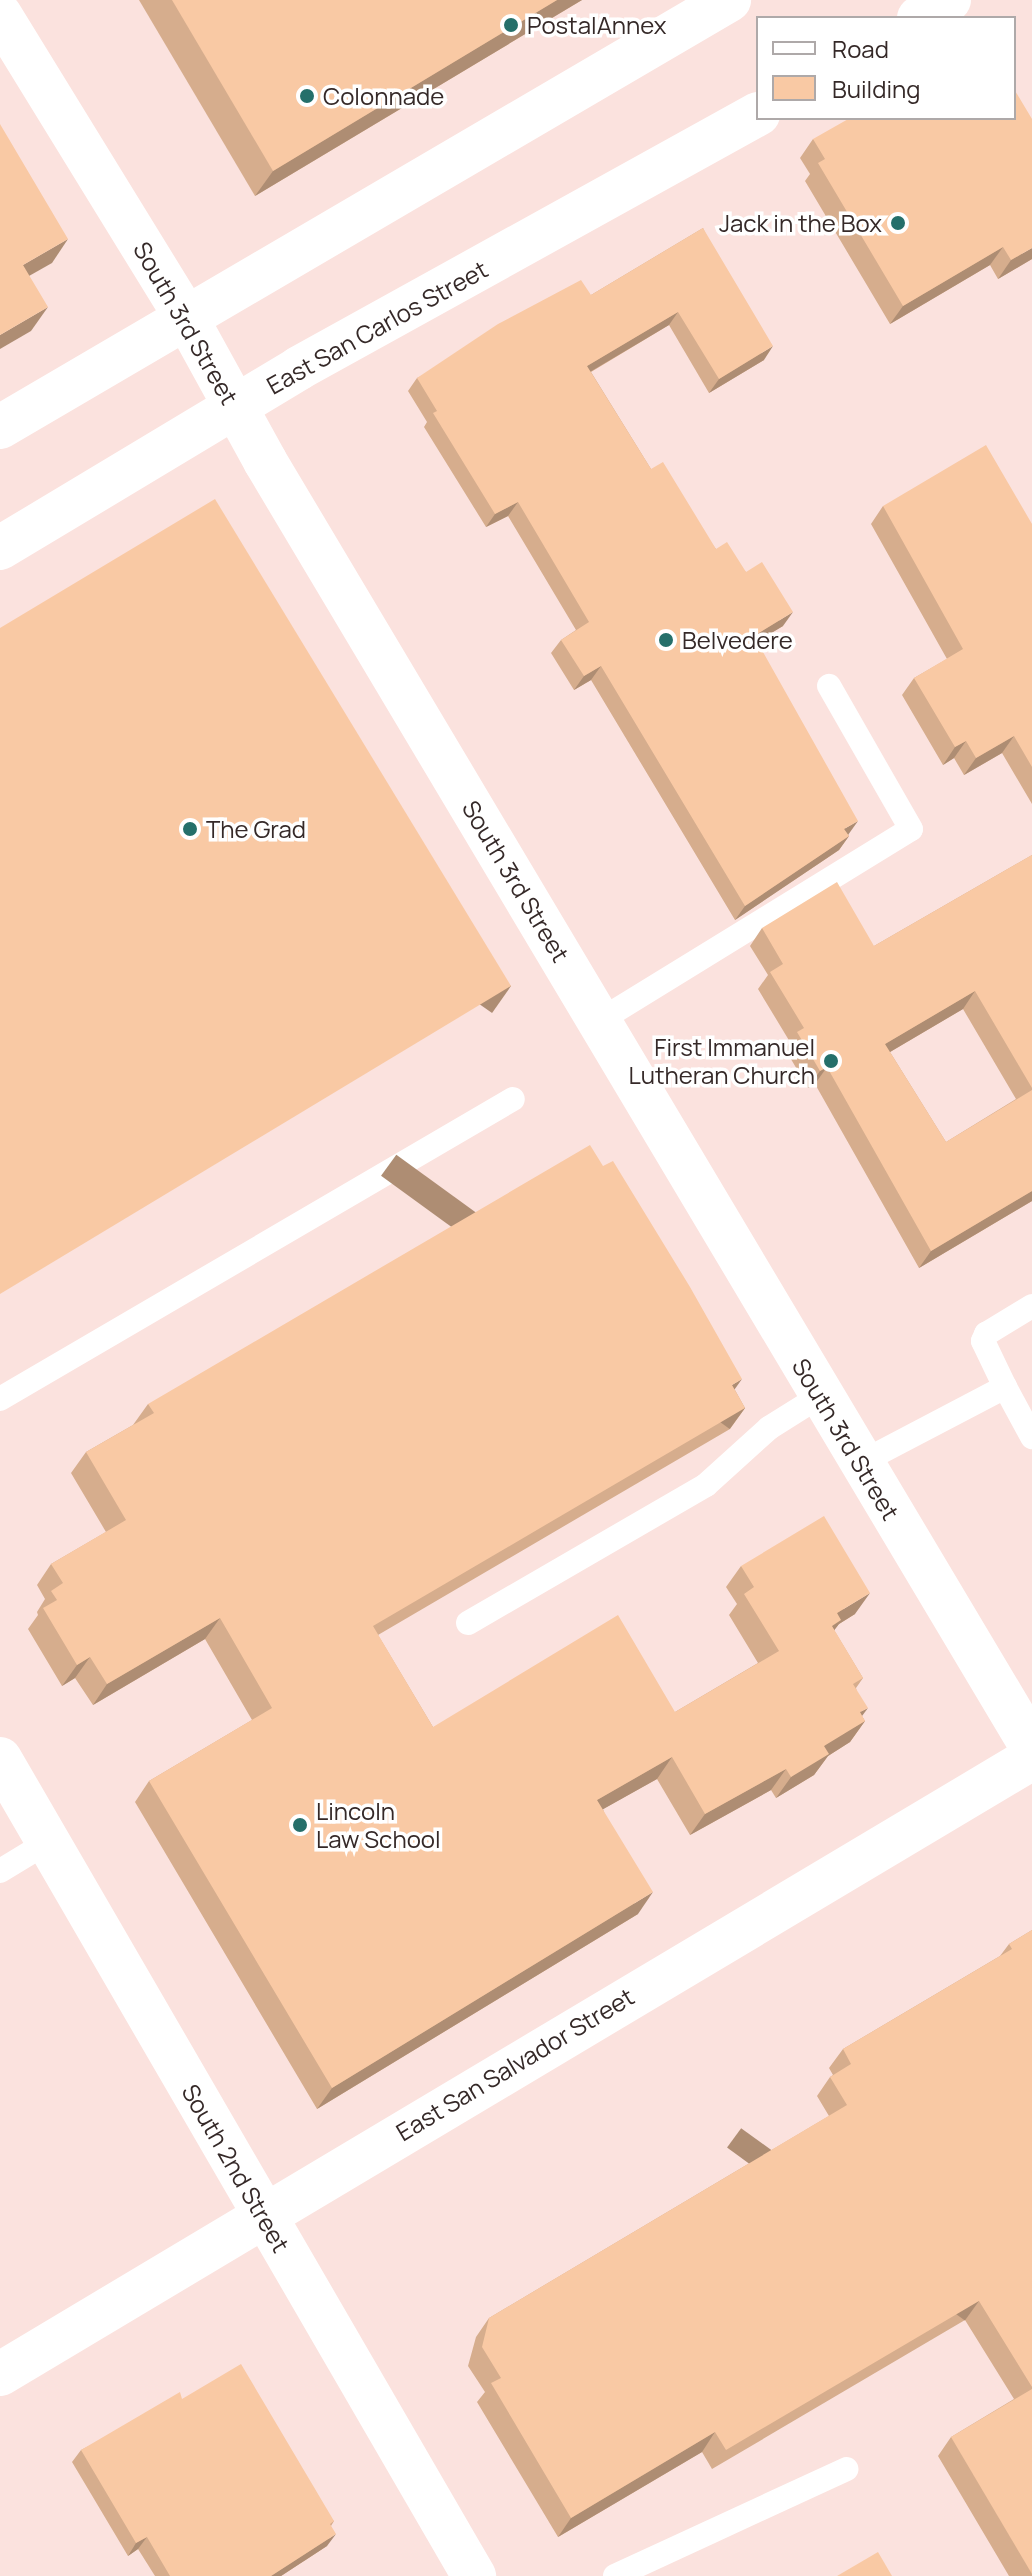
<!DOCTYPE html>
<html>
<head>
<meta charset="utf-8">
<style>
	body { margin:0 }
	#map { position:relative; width:1032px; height:2576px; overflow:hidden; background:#fbe2de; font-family:Manrope,sans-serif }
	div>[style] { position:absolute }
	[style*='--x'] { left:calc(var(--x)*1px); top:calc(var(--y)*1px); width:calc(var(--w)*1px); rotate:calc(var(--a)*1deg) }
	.service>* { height:24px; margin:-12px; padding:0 12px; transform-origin:12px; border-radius:12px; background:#fff }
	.tertiary>* { height:44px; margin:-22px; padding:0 22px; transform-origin:22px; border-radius:22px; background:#fff }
	.wall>* { inset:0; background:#d6ad8d }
	.shaded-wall>* { inset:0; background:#ae8d73; transform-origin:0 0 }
	.building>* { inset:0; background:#f9c9a4 }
	.dots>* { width:22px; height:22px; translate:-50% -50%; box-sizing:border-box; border:4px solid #fff; border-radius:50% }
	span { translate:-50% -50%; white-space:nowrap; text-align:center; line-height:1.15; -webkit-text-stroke:7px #fff; paint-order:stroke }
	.poi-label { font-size:24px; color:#352928 }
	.left { translate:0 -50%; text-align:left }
	.right { translate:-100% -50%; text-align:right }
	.street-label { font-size:24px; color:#352928 }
	.legend { position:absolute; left:756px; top:16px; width:260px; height:104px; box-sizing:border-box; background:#fff; border:2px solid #aea9a9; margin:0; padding:10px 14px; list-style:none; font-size:24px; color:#352928 }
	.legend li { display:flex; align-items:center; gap:16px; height:40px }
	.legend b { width:40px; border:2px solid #aea9a9 }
</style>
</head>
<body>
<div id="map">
	<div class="service">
		<i style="--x:599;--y:1021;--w:366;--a:-31.6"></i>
		<i style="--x:911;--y:829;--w:165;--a:-119.8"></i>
		<i style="--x:1005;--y:1387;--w:57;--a:61.6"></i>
		<i style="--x:0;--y:1399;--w:594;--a:-30.32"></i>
		<i style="--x:860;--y:1463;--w:164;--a:-27.7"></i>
		<i style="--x:1005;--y:1387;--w:51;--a:-115.6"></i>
		<i style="--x:983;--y:1341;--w:8;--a:-67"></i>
		<i style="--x:986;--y:1334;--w:54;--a:-31.3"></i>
		<i style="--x:468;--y:1623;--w:275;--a:-30.1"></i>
		<i style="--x:706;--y:1485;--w:85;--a:-42.1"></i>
		<i style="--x:769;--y:1428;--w:60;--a:-32.1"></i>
		<i style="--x:0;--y:1871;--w:54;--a:-31.3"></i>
		<i style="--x:615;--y:2576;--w:255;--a:-24.8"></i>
	</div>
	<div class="tertiary">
		<i style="--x:0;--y:15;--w:357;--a:58.4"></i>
		<i style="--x:187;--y:319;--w:162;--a:61.2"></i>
		<i style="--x:265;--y:461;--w:1497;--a:59.19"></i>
		<i style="--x:919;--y:18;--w:35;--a:-31"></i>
		<i style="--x:0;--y:427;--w:845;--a:-30.36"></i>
		<i style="--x:0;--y:548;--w:349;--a:-31"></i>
		<i style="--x:299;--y:368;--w:525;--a:-28.96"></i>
		<i style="--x:0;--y:1759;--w:945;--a:59.88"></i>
		<i style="--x:0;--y:2374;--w:1202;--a:-30.83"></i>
	</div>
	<div class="wall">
		<i style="clip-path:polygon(139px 0,582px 0,255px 196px)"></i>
		<i style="clip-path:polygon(813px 139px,1032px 259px,998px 279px,990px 265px,890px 324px,805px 181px,810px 174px,800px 158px)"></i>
		<i style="clip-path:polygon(703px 228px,764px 360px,709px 393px,669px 325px,591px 372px,651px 469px,716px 549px,746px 572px,783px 626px,757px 641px,849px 836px,839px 850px,735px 920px,591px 680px,574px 690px,551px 653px,561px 640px,576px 630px,508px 516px,486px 527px,424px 427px,427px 422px,408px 391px,417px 378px,591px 295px)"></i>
		<i style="clip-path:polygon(883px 506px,1032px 524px,1032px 804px,1002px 753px,964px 775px,954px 758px,943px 765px,902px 695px,914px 678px,947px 659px,871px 524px)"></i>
		<i style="clip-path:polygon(evenodd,1032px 855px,1032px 1201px,919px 1268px,815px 1084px,808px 1088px,785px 1049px,790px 1042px,758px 989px,768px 975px,750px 946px,762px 928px,874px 946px,1032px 855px,963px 1009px,1016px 1099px,946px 1142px,890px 1052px,963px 1009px)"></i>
		<i style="clip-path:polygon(735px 1390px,745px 1408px,730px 1429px,378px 1635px,433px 1727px,675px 1712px,758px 1663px,729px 1615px,737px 1604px,726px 1587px,741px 1566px,855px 1614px,839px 1624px,834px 1630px,863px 1678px,856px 1688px,862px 1716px,865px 1721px,850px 1742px,828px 1756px,814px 1775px,776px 1798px,771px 1790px,690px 1835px,657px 1779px,603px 1809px,638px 1914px,317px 2109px,135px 1802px,149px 1781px,252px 1720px,205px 1639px,93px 1705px,75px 1678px,62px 1686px,28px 1629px,38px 1615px,37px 1612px,45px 1599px,37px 1585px,51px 1564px,106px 1532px,71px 1473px,86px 1452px,133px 1425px,148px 1404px)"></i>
		<i style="clip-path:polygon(1032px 1930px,1032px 2576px,1009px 2576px,938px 2456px,951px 2437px,1014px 2399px,965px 2320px,712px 2469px,702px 2452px,558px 2537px,477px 2402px,485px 2392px,468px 2366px,476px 2337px,489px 2318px,829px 2116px,817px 2096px,830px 2077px,833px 2075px,829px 2068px,843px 2049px,1000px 1956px,1009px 1944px)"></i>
		<i style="clip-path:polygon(182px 2399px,334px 2521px,331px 2526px,327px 2546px,281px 2576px,155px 2576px,138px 2549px,128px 2556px,72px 2462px,81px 2450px)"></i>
	</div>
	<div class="shaded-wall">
		<i style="clip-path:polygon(557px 0,582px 0,255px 196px,273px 171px)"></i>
		<i style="clip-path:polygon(68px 239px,52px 263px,6px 289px,23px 265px)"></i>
		<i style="clip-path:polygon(1003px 247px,990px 265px,890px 324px,903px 306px)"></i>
		<i style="clip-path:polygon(1032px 248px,1032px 259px,998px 279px,1011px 260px)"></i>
		<i style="clip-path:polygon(48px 307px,31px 331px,0 349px,0 335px)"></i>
		<i style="clip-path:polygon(678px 312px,669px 325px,578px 379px,587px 366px)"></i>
		<i style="clip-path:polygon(773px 346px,764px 360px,709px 393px,719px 379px)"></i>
		<i style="clip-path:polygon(518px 502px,508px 516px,486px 527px,495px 514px)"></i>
		<i style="clip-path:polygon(793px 612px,783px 626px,745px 649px,754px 636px)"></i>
		<i style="clip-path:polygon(601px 666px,591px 680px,574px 690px,584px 676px)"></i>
		<i style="clip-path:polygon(1014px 736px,1002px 753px,964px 775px,976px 758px)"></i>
		<i style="clip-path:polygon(966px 741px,954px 758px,943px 765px,955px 747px)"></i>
		<i style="clip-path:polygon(858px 821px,848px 835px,844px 829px)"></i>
		<i style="clip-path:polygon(849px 836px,839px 850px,735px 920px,745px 906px)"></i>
		<i style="left:511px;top:986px;width:33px;height:597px;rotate:125deg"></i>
		<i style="clip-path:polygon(975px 991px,963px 1009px,873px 1062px,885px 1044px)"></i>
		<i style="clip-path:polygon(827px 1067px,815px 1084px,808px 1088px,820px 1071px)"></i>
		<i style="clip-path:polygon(1032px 1191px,1032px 1201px,919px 1268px,931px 1251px)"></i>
		<i style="clip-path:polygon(742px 1379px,727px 1400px,732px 1385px)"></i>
		<i style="left:745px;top:1408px;width:26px;height:431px;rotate:126deg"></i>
		<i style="clip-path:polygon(870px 1593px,855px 1614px,839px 1624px,826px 1641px,837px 1613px)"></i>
		<i style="clip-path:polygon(220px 1618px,205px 1639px,93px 1705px,107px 1684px)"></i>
		<i style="clip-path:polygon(90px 1657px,75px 1678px,62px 1686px,77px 1665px)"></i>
		<i style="clip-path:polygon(868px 1708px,853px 1728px,865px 1721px,850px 1742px,828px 1756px,814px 1775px,776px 1798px,791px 1777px,860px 1712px)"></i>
		<i style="clip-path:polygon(672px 1757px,657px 1779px,582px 1821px,597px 1800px)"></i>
		<i style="clip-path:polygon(786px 1769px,771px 1790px,690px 1835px,705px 1814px)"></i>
		<i style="clip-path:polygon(653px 1892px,638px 1914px,317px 2109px,332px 2088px)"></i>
		<i style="left:979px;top:2301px;width:24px;height:294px;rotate:126deg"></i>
		<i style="clip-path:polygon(715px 2432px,702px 2452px,558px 2537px,571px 2518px)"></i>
		<i style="clip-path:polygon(336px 2534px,327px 2546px,281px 2576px,271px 2576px)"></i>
		<i style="clip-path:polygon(147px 2537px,138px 2549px,128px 2556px,136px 2543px)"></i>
	</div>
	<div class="building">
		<i style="clip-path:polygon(172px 0,557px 0,273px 171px)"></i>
		<i style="clip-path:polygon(1014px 89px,1032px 119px,1032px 248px,1011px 260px,1003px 247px,903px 306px,818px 163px,825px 159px,813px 139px,850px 118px,1014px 118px)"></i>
		<i style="clip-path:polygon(0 124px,68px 239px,23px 265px,48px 307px,0 335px)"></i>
		<i style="clip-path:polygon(703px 228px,773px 346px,719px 379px,678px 312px,587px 366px,651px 469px,663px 462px,716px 549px,727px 542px,746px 572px,762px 562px,793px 612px,754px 636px,858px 821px,844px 829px,849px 836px,745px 906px,601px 666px,584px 676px,561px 640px,589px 622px,518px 502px,495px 514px,433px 413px,437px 411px,417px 378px,498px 324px,581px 280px,591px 295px)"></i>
		<i style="clip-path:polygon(986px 445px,1032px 524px,1032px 767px,1014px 736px,976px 758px,966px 741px,955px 747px,914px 678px,963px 649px,883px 506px)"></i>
		<i style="clip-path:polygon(215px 499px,511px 986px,0 1294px,0 628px)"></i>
		<i style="clip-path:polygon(1032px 855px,1032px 1088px,975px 991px,885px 1044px,946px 1142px,1032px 1090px,1032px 1191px,931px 1251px,827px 1067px,820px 1071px,797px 1032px,804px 1028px,770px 972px,783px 964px,762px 928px,837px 882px,874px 946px)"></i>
		<i style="clip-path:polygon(590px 1145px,603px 1166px,613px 1161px,690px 1287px,742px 1379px,732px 1385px,745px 1408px,373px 1626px,433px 1727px,618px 1615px,675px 1712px,779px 1651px,744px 1594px,754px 1587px,741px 1566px,824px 1516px,870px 1593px,837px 1613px,841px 1620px,832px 1626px,863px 1678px,853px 1684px,868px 1708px,860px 1712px,865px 1721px,824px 1746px,829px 1754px,791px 1777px,786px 1769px,705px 1814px,672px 1757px,597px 1800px,653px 1892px,332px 2088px,149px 1781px,272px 1708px,220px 1618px,107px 1684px,90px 1657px,77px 1665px,43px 1608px,57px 1600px,51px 1591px,63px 1583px,51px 1564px,126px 1520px,86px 1452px,154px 1413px,148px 1404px)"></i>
		<i style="clip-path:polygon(1032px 1930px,1032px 2387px,979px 2301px,726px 2450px,715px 2432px,571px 2518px,491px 2383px,501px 2378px,482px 2347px,489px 2318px,847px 2105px,830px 2077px,851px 2064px,843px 2049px,1012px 1949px,1009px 1944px)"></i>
		<i style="clip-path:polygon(241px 2364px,334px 2521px,330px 2524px,336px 2534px,271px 2576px,170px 2576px,147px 2537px,136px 2543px,81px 2450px,180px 2392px,182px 2399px)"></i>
		<i style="clip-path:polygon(1032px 2389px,1032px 2574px,951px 2437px)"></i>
		<i style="clip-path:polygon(878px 2552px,892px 2576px,837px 2576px)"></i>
	</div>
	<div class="dots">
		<i style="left:511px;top:25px;background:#256f6a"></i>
		<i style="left:307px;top:96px;background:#256f6a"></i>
		<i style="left:898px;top:223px;background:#256f6a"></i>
		<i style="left:666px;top:640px;background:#256f6a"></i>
		<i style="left:190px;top:829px;background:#256f6a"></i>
		<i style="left:831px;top:1061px;background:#256f6a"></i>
		<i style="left:300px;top:1825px;background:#256f6a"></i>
	</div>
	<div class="poi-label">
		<span class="left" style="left:527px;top:25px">PostalAnnex</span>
		<span class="left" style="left:323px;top:96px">Colonnade</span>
		<span class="right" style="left:882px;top:223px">Jack in the Box</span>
		<span class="left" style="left:682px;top:640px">Belvedere</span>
		<span class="left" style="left:206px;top:829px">The Grad</span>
		<span class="right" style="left:815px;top:1061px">First Immanuel<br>Lutheran Church</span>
		<span class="left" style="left:316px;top:1825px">Lincoln<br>Law School</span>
	</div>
	<div class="street-label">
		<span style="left:186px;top:323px;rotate:60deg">South 3rd Street</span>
		<span style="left:377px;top:327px;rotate:-29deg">East San Carlos Street</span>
		<span style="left:516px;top:881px;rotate:59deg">South 3rd Street</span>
		<span style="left:846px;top:1439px;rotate:59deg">South 3rd Street</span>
		<span style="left:515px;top:2064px;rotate:-31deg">East San Salvador Street</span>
		<span style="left:236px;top:2168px;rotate:60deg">South 2nd Street</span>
	</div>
	<ul class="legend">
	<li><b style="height:10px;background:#fff"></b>Road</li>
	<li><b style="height:22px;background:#f9c9a4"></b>Building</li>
	</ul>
</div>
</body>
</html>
